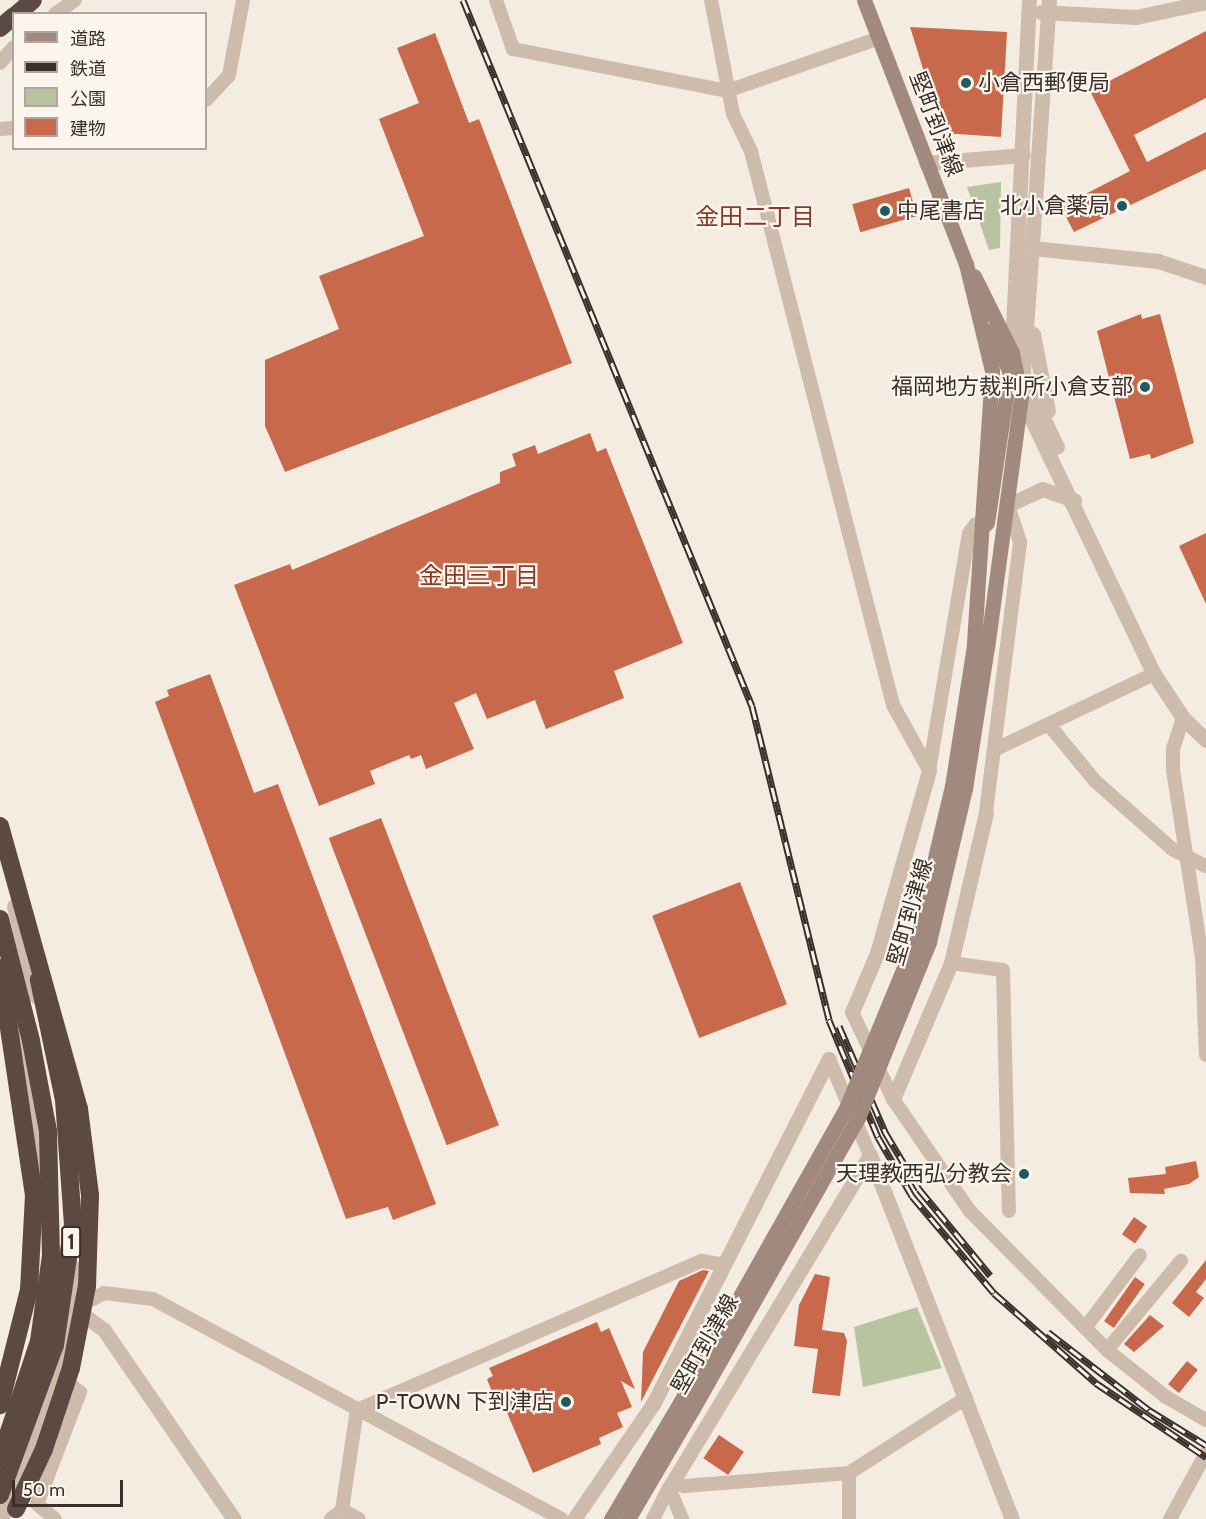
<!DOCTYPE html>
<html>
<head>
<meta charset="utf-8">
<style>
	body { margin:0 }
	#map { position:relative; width:1206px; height:1519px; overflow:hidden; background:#f4ebe1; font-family:Cabin,"Noto Sans JP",sans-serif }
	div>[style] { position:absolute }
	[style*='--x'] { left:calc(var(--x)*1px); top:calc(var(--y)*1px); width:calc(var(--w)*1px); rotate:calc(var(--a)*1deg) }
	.green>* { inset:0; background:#b8c4a0 }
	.building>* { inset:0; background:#c8694b; transform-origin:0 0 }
	.minor>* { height:14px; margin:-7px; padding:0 7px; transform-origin:7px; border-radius:7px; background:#cdbbac }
	.tertiary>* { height:15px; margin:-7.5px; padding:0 7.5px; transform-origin:7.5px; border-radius:7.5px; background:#cdbbac }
	.secondary>* { height:15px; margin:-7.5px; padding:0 7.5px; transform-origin:7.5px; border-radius:7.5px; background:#a18a7d }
	.motorway>* { height:18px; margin:-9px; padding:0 9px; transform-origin:9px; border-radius:9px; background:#5c4a42 }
	.rail>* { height:7px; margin-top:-3.5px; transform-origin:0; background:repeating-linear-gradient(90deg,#fbf5ee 0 14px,#3b302b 0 28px); box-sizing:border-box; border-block:2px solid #3b302b }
	.secondary-bridge>* { height:15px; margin:-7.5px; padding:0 7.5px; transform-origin:7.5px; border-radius:7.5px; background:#a18a7d }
	.motorway-bridge>* { height:18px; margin:-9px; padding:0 9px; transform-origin:9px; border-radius:9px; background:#5c4a42 }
	.dots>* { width:16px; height:16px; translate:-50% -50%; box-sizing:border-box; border:3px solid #fbf5ee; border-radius:50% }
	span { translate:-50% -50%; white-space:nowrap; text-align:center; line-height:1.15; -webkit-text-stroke:4.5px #fbf5ee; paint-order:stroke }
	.shield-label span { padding:2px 4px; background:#fbf5ee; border:2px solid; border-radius:4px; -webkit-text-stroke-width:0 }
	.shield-label { font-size:21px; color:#3b302b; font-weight:700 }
	.poi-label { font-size:22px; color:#3b302b }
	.left { translate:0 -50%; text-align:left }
	.right { translate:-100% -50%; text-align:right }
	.street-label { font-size:22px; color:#3b302b }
	.neighbourhood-label { font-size:24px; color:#8c3b22 }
	.legend { position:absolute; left:12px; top:12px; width:195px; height:138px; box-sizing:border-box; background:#fbf5ee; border:2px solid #aea6a0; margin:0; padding:8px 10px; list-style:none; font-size:18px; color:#3b302b }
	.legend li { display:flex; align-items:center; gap:12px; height:30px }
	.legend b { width:30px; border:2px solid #aea6a0 }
	.scale { position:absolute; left:12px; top:1480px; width:111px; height:27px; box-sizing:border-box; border:3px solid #3b302b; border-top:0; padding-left:8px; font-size:18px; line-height:21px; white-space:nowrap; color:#3b302b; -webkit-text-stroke:4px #fbf5ee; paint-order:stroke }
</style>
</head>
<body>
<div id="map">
	<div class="green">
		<i style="clip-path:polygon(1001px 182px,1000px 248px,989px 250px,967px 187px)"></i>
		<i style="clip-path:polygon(917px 1307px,942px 1368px,863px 1387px,854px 1327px)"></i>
	</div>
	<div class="building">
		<i style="clip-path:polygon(910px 27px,1007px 32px,1001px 137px,943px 133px)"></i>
		<i style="clip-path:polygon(1206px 31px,1206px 98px,1134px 135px,1147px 162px,1206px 132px,1206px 169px,1074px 232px,1058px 202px,1069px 196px,1072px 201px,1130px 171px,1090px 91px)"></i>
		<i style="clip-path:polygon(435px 33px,469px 123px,479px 119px,572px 363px,285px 472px,265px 426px,265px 360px,339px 329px,319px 276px,424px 236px,379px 119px,419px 103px,397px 48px)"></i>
		<i style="left:909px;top:188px;width:29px;height:59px;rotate:74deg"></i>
		<i style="clip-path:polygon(1141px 314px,1142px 319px,1160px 314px,1194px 443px,1151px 459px,1150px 454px,1130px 459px,1097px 331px)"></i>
		<i style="clip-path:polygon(590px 433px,597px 452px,606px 448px,683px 643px,614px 671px,624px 698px,546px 729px,535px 700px,487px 719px,476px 693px,454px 703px,474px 749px,426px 769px,421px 755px,411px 759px,409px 755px,370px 771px,375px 784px,319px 806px,234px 585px,290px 564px,292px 570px,500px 483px,500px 472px,516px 466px,512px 454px,535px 445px,538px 454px)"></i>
		<i style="clip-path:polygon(1206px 533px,1206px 604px,1179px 546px)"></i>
		<i style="clip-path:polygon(210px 674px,254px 793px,278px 784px,436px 1204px,393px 1220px,388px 1207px,346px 1219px,155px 702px,169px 696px,167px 690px)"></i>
		<i style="left:381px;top:818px;width:329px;height:56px;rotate:69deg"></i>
		<i style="left:740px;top:882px;width:131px;height:94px;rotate:69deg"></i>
		<i style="clip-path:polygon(1196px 1161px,1199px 1177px,1189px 1184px,1164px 1189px,1165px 1194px,1130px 1193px,1128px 1178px,1166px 1174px,1165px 1167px)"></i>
		<i style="left:1134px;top:1217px;width:16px;height:21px;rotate:35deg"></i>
		<i style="clip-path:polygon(1206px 1260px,1206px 1279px,1196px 1292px,1204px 1298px,1189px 1317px,1172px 1303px)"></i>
		<i style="clip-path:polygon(703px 1270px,709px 1271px,641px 1402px,643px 1352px,679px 1281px)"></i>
		<i style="clip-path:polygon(815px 1274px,830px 1277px,822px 1330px,844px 1333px,847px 1341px,840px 1396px,812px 1393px,818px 1349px,794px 1346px,799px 1305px)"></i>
		<i style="left:1135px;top:1277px;width:12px;height:54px;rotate:35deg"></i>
		<i style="clip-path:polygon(1150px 1315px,1164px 1326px,1134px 1352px,1124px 1344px)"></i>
		<i style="clip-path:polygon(597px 1322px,601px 1332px,609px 1328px,635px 1389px,621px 1381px,632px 1407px,617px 1413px,623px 1427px,599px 1438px,601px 1444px,533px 1473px,499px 1394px,494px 1397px,487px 1379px,493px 1376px,489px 1368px)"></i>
		<i style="left:1187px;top:1361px;width:14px;height:30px;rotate:39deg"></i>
		<i style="left:719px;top:1435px;width:30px;height:28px;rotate:34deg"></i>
	</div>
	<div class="minor">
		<i style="--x:496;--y:0;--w:52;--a:70.9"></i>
		<i style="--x:513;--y:49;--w:218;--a:11.1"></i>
		<i style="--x:727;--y:91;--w:161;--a:-19.2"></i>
		<i style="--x:711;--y:0;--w:116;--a:79.1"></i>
		<i style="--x:733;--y:114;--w:41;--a:64.1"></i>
		<i style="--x:751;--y:151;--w:572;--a:75.62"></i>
		<i style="--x:893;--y:705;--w:74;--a:61"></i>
		<i style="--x:55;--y:14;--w:24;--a:-35"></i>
		<i style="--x:0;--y:63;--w:21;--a:-49"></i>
		<i style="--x:206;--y:100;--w:34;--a:-47"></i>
		<i style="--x:229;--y:75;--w:76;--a:-79.4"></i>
		<i style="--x:0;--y:129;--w:14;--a:-4"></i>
		<i style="--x:1183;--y:718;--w:32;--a:108"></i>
		<i style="--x:1173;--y:748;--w:22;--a:90"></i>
		<i style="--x:1173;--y:770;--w:189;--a:81.2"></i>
		<i style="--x:1202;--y:957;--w:98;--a:87.7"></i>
		<i style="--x:1049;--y:725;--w:72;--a:50.6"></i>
		<i style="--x:1095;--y:781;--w:103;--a:41.4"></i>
		<i style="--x:1172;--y:849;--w:38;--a:27"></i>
		<i style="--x:996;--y:749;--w:175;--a:-25.4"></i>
		<i style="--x:929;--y:770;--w:240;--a:-80.4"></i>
		<i style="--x:969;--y:533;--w:11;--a:-52"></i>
		<i style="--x:976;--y:524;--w:10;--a:11"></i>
		<i style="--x:986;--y:812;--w:272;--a:-82.8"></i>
		<i style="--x:1020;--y:542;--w:39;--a:-108"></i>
		<i style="--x:951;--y:963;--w:52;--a:7.7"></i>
		<i style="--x:1003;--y:970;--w:241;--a:88.6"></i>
		<i style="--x:852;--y:1012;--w:96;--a:64.8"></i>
		<i style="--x:893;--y:1099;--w:135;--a:55.6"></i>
		<i style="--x:969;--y:1210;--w:197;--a:45.4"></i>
		<i style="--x:1107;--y:1350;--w:75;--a:38.5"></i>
		<i style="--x:1166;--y:1397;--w:46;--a:29.9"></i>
		<i style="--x:829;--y:1059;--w:104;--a:66.9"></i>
		<i style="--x:79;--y:1306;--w:28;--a:-27"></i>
		<i style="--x:104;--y:1293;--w:49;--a:7"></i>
		<i style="--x:153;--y:1299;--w:464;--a:28.3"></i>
		<i style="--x:1085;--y:1328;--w:91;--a:-53"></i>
		<i style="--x:1107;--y:1350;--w:116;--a:-50.3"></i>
		<i style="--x:357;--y:1410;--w:376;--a:-23.4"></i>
		<i style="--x:702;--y:1261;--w:23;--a:10"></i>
		<i style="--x:849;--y:1473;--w:46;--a:90"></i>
		<i style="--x:673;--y:1482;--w:12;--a:20"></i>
		<i style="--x:684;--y:1486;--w:166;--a:-4.5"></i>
		<i style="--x:849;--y:1473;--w:139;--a:-32.7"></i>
		<i style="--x:669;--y:1488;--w:34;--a:67"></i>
		<i style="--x:342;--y:1510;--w:19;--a:28"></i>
		<i style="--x:55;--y:1519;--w:23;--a:-140"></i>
		<i style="--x:37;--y:1504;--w:120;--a:-69"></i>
		<i style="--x:80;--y:1392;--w:25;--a:-143"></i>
		<i style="--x:331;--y:1519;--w:14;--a:-39"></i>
		<i style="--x:342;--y:1510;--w:101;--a:-81.5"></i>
		<i style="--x:653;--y:1519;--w:35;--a:-63"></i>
		<i style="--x:1170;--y:1519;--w:75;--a:-61.4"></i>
	</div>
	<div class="tertiary">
		<i style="--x:1029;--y:0;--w:353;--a:92.8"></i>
		<i style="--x:1012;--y:353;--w:104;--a:64.4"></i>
		<i style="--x:1049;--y:0;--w:398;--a:94"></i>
		<i style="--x:1021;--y:397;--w:307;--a:64.4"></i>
		<i style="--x:1154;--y:674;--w:53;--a:56.6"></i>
		<i style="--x:1183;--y:718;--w:32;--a:44"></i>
		<i style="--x:1041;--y:12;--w:95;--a:3"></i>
		<i style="--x:1136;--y:17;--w:72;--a:-12.1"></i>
		<i style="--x:926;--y:163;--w:97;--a:-4.7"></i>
		<i style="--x:1032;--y:248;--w:127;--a:5.9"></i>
		<i style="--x:1158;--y:261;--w:51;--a:18.4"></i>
		<i style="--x:1033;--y:334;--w:78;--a:79"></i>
		<i style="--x:1008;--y:505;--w:38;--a:-25"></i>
		<i style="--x:1042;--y:489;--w:34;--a:19"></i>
		<i style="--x:14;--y:906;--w:93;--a:76.3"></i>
		<i style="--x:852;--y:1012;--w:64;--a:-67"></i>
		<i style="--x:877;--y:953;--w:190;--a:-74.1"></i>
		<i style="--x:14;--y:1014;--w:153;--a:79.4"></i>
		<i style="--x:893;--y:1099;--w:148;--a:-66.9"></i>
		<i style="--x:951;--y:963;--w:155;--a:-76.9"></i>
		<i style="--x:870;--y:1155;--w:391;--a:68.7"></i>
		<i style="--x:74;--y:1308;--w:37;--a:36"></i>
		<i style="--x:104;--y:1330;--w:229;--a:55.5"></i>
		<i style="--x:669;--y:1488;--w:389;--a:-58.9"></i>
		<i style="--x:1;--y:1519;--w:184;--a:-69.3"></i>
		<i style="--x:66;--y:1347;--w:40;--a:-78"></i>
		<i style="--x:74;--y:1308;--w:42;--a:-92.7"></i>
		<i style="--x:574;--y:1519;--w:140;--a:-55.5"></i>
		<i style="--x:653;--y:1404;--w:387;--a:-63"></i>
	</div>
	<div class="secondary">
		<i style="--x:864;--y:0;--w:283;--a:68.9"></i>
		<i style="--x:966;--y:264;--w:110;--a:76.3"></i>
		<i style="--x:992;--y:371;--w:275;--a:93.8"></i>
		<i style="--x:974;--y:276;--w:86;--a:63.7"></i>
		<i style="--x:1012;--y:353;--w:45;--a:78.4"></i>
		<i style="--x:1021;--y:397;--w:252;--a:97.7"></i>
		<i style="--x:990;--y:331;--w:48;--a:64"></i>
		<i style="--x:987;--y:523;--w:162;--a:-81.5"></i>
		<i style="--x:611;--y:1519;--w:137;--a:-59.3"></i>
		<i style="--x:628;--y:1519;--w:126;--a:-59.6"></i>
	</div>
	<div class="motorway">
		<i style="--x:17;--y:14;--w:21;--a:-41"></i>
		<i style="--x:0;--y:28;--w:18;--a:-41"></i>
		<i style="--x:0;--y:826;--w:294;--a:74.4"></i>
		<i style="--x:79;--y:1109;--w:87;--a:82.7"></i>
		<i style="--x:0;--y:919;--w:126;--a:75.7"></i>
		<i style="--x:0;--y:968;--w:230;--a:81.5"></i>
		<i style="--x:34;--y:1195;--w:95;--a:93"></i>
		<i style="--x:29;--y:1290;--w:119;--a:104.2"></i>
	</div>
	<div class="rail">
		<i style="--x:463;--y:0;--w:763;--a:67.74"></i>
		<i style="--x:752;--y:706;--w:323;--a:76.2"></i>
		<i style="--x:829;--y:1020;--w:127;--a:67.3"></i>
		<i style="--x:878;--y:1137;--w:68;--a:60"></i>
		<i style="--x:912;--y:1196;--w:127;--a:49.8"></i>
		<i style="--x:994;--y:1293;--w:136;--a:41.4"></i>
		<i style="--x:1096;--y:1383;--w:133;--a:33.9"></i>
		<i style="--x:839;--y:1026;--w:116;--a:66.5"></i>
		<i style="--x:885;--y:1132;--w:66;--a:59.2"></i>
		<i style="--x:919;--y:1189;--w:112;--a:50.5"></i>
		<i style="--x:1048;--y:1332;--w:128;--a:37.7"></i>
		<i style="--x:1149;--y:1410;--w:67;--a:31.6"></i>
	</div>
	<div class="secondary-bridge">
		<i style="--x:681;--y:1401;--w:336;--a:-60.6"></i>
		<i style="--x:846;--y:1108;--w:184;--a:-67.6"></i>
		<i style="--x:916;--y:938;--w:156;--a:-76.7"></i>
		<i style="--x:952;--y:786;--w:143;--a:-81.1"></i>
		<i style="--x:692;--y:1410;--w:336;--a:-60.4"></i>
		<i style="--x:858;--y:1118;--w:190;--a:-68"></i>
		<i style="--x:929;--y:942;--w:157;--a:-76.8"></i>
		<i style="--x:965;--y:789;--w:144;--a:-81.2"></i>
	</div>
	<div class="motorway-bridge">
		<i style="--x:0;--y:1459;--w:124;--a:-71.7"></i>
		<i style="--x:39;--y:1341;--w:86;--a:-82"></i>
		<i style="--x:51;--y:1256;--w:125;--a:-91.4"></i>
		<i style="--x:48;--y:1131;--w:92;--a:-100.7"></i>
		<i style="--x:0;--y:1495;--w:160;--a:-69.9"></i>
		<i style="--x:55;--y:1345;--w:121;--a:-81.5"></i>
		<i style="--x:73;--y:1225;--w:125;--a:-94.1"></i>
		<i style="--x:64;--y:1100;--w:123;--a:-101.8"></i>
		<i style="--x:16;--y:1509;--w:66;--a:-65"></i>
		<i style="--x:44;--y:1449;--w:85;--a:-71.6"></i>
		<i style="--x:71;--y:1368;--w:84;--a:-79"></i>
		<i style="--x:87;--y:1286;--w:91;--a:-88.1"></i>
	</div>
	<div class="dots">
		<i style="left:966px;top:83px;background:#1f5a5e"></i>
		<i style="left:1122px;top:206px;background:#1f5a5e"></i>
		<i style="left:885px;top:211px;background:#1f5a5e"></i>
		<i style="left:1145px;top:387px;background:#1f5a5e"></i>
		<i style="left:1024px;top:1174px;background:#1f5a5e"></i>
		<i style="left:566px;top:1402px;background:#1f5a5e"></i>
	</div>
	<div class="shield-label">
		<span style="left:71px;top:1242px">1</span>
	</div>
	<div class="poi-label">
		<span class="left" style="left:978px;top:83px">小倉西郵便局</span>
		<span class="right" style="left:1110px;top:206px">北小倉薬局</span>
		<span class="left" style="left:897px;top:211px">中尾書店</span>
		<span class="right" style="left:1133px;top:387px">福岡地方裁判所小倉支部</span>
		<span class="right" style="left:1012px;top:1174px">天理教西弘分教会</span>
		<span class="right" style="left:554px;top:1402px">P-TOWN 下到津店</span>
	</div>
	<div class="street-label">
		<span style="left:936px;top:124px;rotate:69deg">堅町到津線</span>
		<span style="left:910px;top:912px;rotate:-74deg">堅町到津線</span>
		<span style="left:705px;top:1344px;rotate:-60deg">堅町到津線</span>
	</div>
	<div class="neighbourhood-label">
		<span style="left:755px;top:217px">金田二丁目</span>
		<span style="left:479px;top:576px">金田三丁目</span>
	</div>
	<ul class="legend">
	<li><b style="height:8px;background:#a18a7d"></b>道路</li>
	<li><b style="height:8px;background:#3b302b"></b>鉄道</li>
	<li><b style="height:16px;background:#b8c4a0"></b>公園</li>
	<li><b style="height:16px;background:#c8694b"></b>建物</li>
	</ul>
	<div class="scale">50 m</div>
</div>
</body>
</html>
